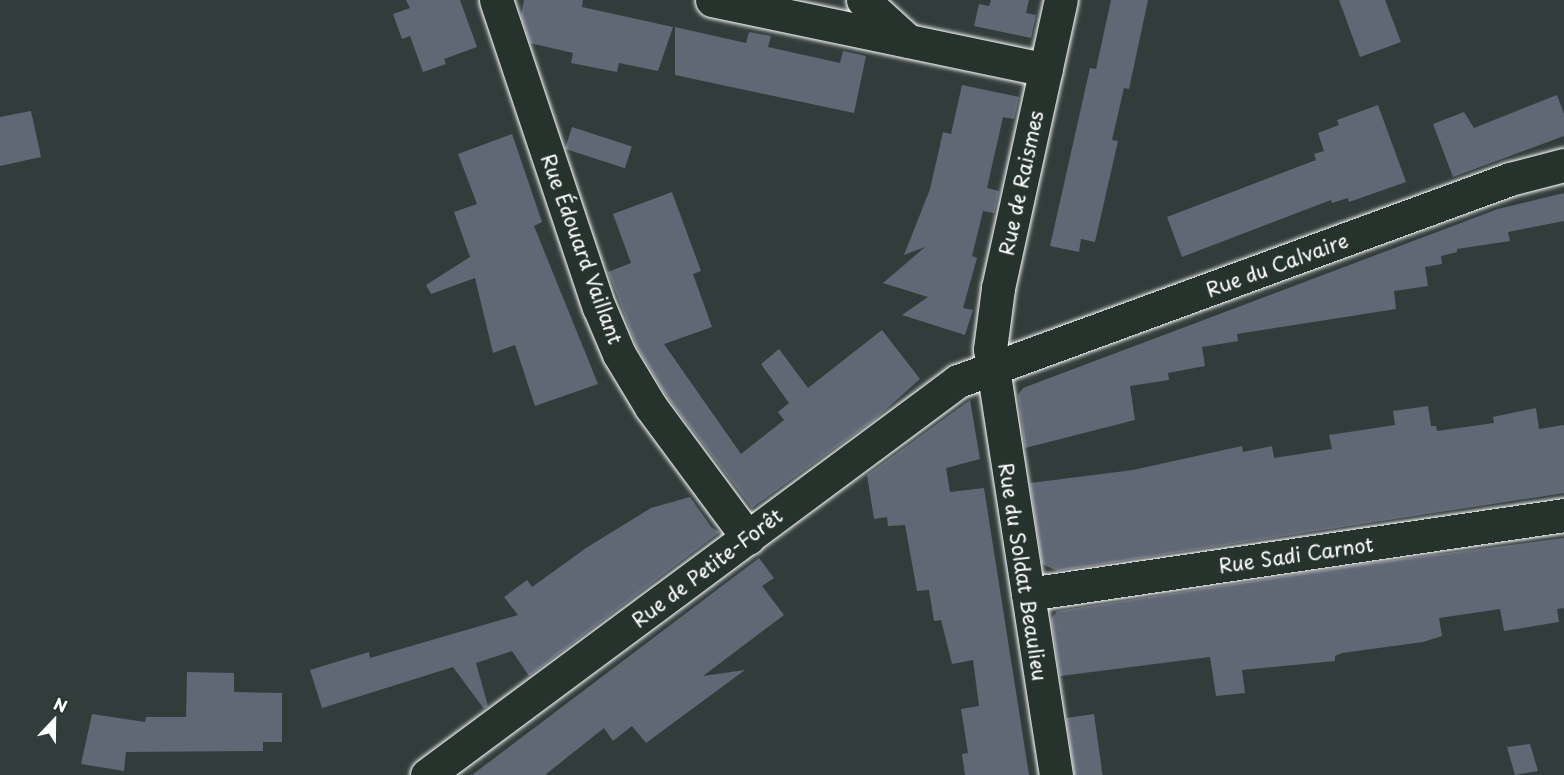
<!DOCTYPE html>
<html>
<head>
<meta charset="utf-8">
<style>
	body { margin:0 }
	#map { position:relative; width:1564px; height:775px; overflow:hidden; background:#323d3b; font-family:"Playpen Sans",sans-serif }
	div>[style] { position:absolute }
	[style*='--x'] { left:calc(var(--x)*1px); top:calc(var(--y)*1px); width:calc(var(--w)*1px); rotate:calc(var(--a)*1deg) }
	.building>* { inset:0; background:#606775; transform-origin:0 0 }
	.roads { filter:drop-shadow(0 0 2px #fff) drop-shadow(0 0 2px #fff) }
	.minor>* { height:33px; margin:-16.5px; padding:0 16.5px; transform-origin:16.5px; border-radius:16.5px; background:#26332d }
	span { translate:-50% -50%; white-space:nowrap; text-align:center; line-height:1.15; -webkit-text-stroke:4.5px #26332d; paint-order:stroke }
	.street-label { font-size:20px; color:#fff }
	.north { position:absolute; left:24px; top:691px; width:60px; height:60px; -webkit-text-stroke:4px #26332d; paint-order:stroke; rotate:22deg; font-size:16px; font-weight:700; line-height:24px; text-align:center; color:#fff }
	.north::after { content:''; display:block; margin:auto; width:21px; height:27px; background:#fff; clip-path:polygon(50% 0,100% 100%,50% 72%,0 100%) }
</style>
</head>
<body>
<div id="map">
	<div class="building">
		<i style="clip-path:polygon(406px 0,460px 0,477px 47px,444px 59px,446px 64px,423px 72px,410px 36px,402px 39px,393px 14px,410px 8px)"></i>
		<i style="clip-path:polygon(524px 0,583px 0,582px 7px,673px 27px,658px 71px,619px 63px,617px 72px,571px 63px,573px 53px,530px 43px,521px 15px)"></i>
		<i style="clip-path:polygon(991px 0,1029px 0,1026px 13px,1036px 15px,1031px 38px,974px 26px,979px 4px,989px 6px)"></i>
		<i style="clip-path:polygon(1111px 0,1148px 0,1129px 89px,1124px 88px,1112px 140px,1118px 141px,1095px 242px,1081px 239px,1079px 252px,1050px 246px,1090px 68px,1096px 69px)"></i>
		<i style="clip-path:polygon(1339px 0,1385px 0,1401px 42px,1360px 57px)"></i>
		<i style="clip-path:polygon(675px 27px,746px 43px,749px 32px,771px 36px,768px 47px,840px 63px,843px 51px,866px 56px,854px 113px,675px 75px)"></i>
		<i style="clip-path:polygon(962px 85px,1019px 97px,1014px 119px,1003px 117px,987px 188px,999px 191px,994px 213px,983px 211px,972px 256px,977px 258px,963px 308px,973px 310px,965px 335px,902px 315px,928px 297px,883px 283px,925px 247px,904px 255px,930px 189px,943px 132px,951px 134px)"></i>
		<i style="clip-path:polygon(1557px 95px,1564px 114px,1564px 136px,1453px 177px,1433px 124px,1464px 112px,1474px 128px)"></i>
		<i style="clip-path:polygon(1378px 105px,1406px 182px,1349px 202px,1348px 198px,1332px 203px,1331px 200px,1182px 257px,1167px 217px,1316px 160px,1314px 154px,1324px 151px,1318px 133px,1339px 125px,1337px 120px)"></i>
		<i style="clip-path:polygon(31px 111px,41px 157px,0 166px,0 117px)"></i>
		<i style="left:572px;top:127px;width:63px;height:23px;rotate:18deg"></i>
		<i style="clip-path:polygon(512px 134px,542px 222px,534px 226px,598px 384px,535px 406px,515px 345px,493px 353px,475px 278px,431px 294px,426px 285px,470px 257px,454px 212px,477px 204px,458px 154px)"></i>
		<i style="clip-path:polygon(672px 192px,701px 271px,693px 274px,712px 327px,664px 344px,741px 454px,784px 420px,778px 412px,789px 403px,761px 364px,779px 349px,808px 388px,882px 330px,920px 379px,874px 420px,752px 508px,667px 397px,636px 345px,608px 272px,631px 263px,613px 214px)"></i>
		<i style="clip-path:polygon(1564px 193px,1564px 221px,1508px 232px,1510px 241px,1457px 249px,1457px 252px,1441px 256px,1442px 264px,1425px 267px,1428px 286px,1394px 291px,1396px 309px,1237px 334px,1238px 341px,1202px 347px,1205px 366px,1168px 373px,1169px 380px,1130px 386px,1135px 420px,1025px 448px,1018px 395px,1023px 388px,1498px 209px)"></i>
		<i style="clip-path:polygon(970px 400px,980px 459px,946px 468px,950px 492px,984px 488px,1029px 775px,965px 775px,962px 754px,968px 753px,961px 709px,979px 706px,973px 660px,952px 664px,941px 620px,934px 621px,929px 590px,917px 591px,905px 525px,888px 526px,887px 517px,874px 519px,867px 475px)"></i>
		<i style="clip-path:polygon(1428px 406px,1431px 426px,1436px 426px,1437px 431px,1494px 423px,1493px 417px,1536px 408px,1539px 429px,1564px 425px,1564px 493px,1057px 571px,1042px 564px,1030px 483px,1133px 470px,1242px 446px,1243px 452px,1272px 446px,1274px 458px,1332px 449px,1329px 435px,1395px 425px,1393px 411px)"></i>
		<i style="clip-path:polygon(690px 497px,712px 528px,720px 532px,529px 676px,512px 651px,476px 663px,488px 706px,484px 709px,453px 667px,322px 708px,310px 670px,369px 652px,370px 658px,518px 615px,504px 597px,527px 580px,532px 587px,586px 548px,651px 508px)"></i>
		<i style="clip-path:polygon(1564px 538px,1564px 608px,1557px 609px,1559px 622px,1504px 631px,1500px 609px,1439px 618px,1442px 636px,1423px 642px,1342px 653px,1335px 656px,1335px 661px,1242px 670px,1245px 693px,1216px 696px,1210px 657px,1060px 676px,1051px 619px,1057px 611px,1370px 563px)"></i>
		<i style="clip-path:polygon(759px 558px,774px 578px,762px 586px,784px 615px,703px 676px,745px 670px,646px 743px,632px 726px,613px 741px,604px 728px,545px 775px,472px 775px)"></i>
		<i style="clip-path:polygon(187px 672px,234px 673px,234px 692px,282px 693px,282px 742px,263px 742px,263px 751px,126px 752px,124px 771px,81px 764px,92px 714px,145px 722px,146px 717px,186px 717px)"></i>
		<i style="left:1094px;top:714px;width:62px;height:28px;rotate:82deg"></i>
		<i style="clip-path:polygon(1530px 744px,1538px 771px,1515px 775px,1507px 747px)"></i>
	</div>
	<div class="roads">
		<div class="minor">
			<i style="--x:496;--y:0;--w:324;--a:71.5"></i>
			<i style="--x:599;--y:307;--w:51;--a:66.9"></i>
			<i style="--x:619;--y:354;--w:62;--a:58.9"></i>
			<i style="--x:651;--y:407;--w:163;--a:53.5"></i>
			<i style="--x:712;--y:0;--w:341;--a:11.8"></i>
			<i style="--x:863;--y:0;--w:61;--a:42.3"></i>
			<i style="--x:1028;--y:594;--w:542;--a:-8.38"></i>
			<i style="--x:427;--y:775;--w:661;--a:-36.58"></i>
			<i style="--x:958;--y:381;--w:588;--a:-20.1"></i>
			<i style="--x:1510;--y:179;--w:56;--a:-14.5"></i>
			<i style="--x:1056;--y:775;--w:431;--a:-98.8"></i>
			<i style="--x:990;--y:349;--w:62;--a:-82.5"></i>
			<i style="--x:998;--y:288;--w:295;--a:-77.7"></i>
		</div>
	</div>
	<div class="street-label">
		<span style="left:1021px;top:183px;rotate:-78deg">Rue de Raismes</span>
		<span style="left:582px;top:249px;rotate:70deg">Rue Édouard Vaillant</span>
		<span style="left:1277px;top:265px;rotate:-20deg">Rue du Calvaire</span>
		<span style="left:1296px;top:555px;rotate:-8deg">Rue Sadi Carnot</span>
		<span style="left:707px;top:568px;rotate:-37deg">Rue de Petite-Forêt</span>
		<span style="left:1023px;top:572px;rotate:81deg">Rue du Soldat Beaulieu</span>
	</div>
	<div class="north">N</div>
</div>
</body>
</html>
